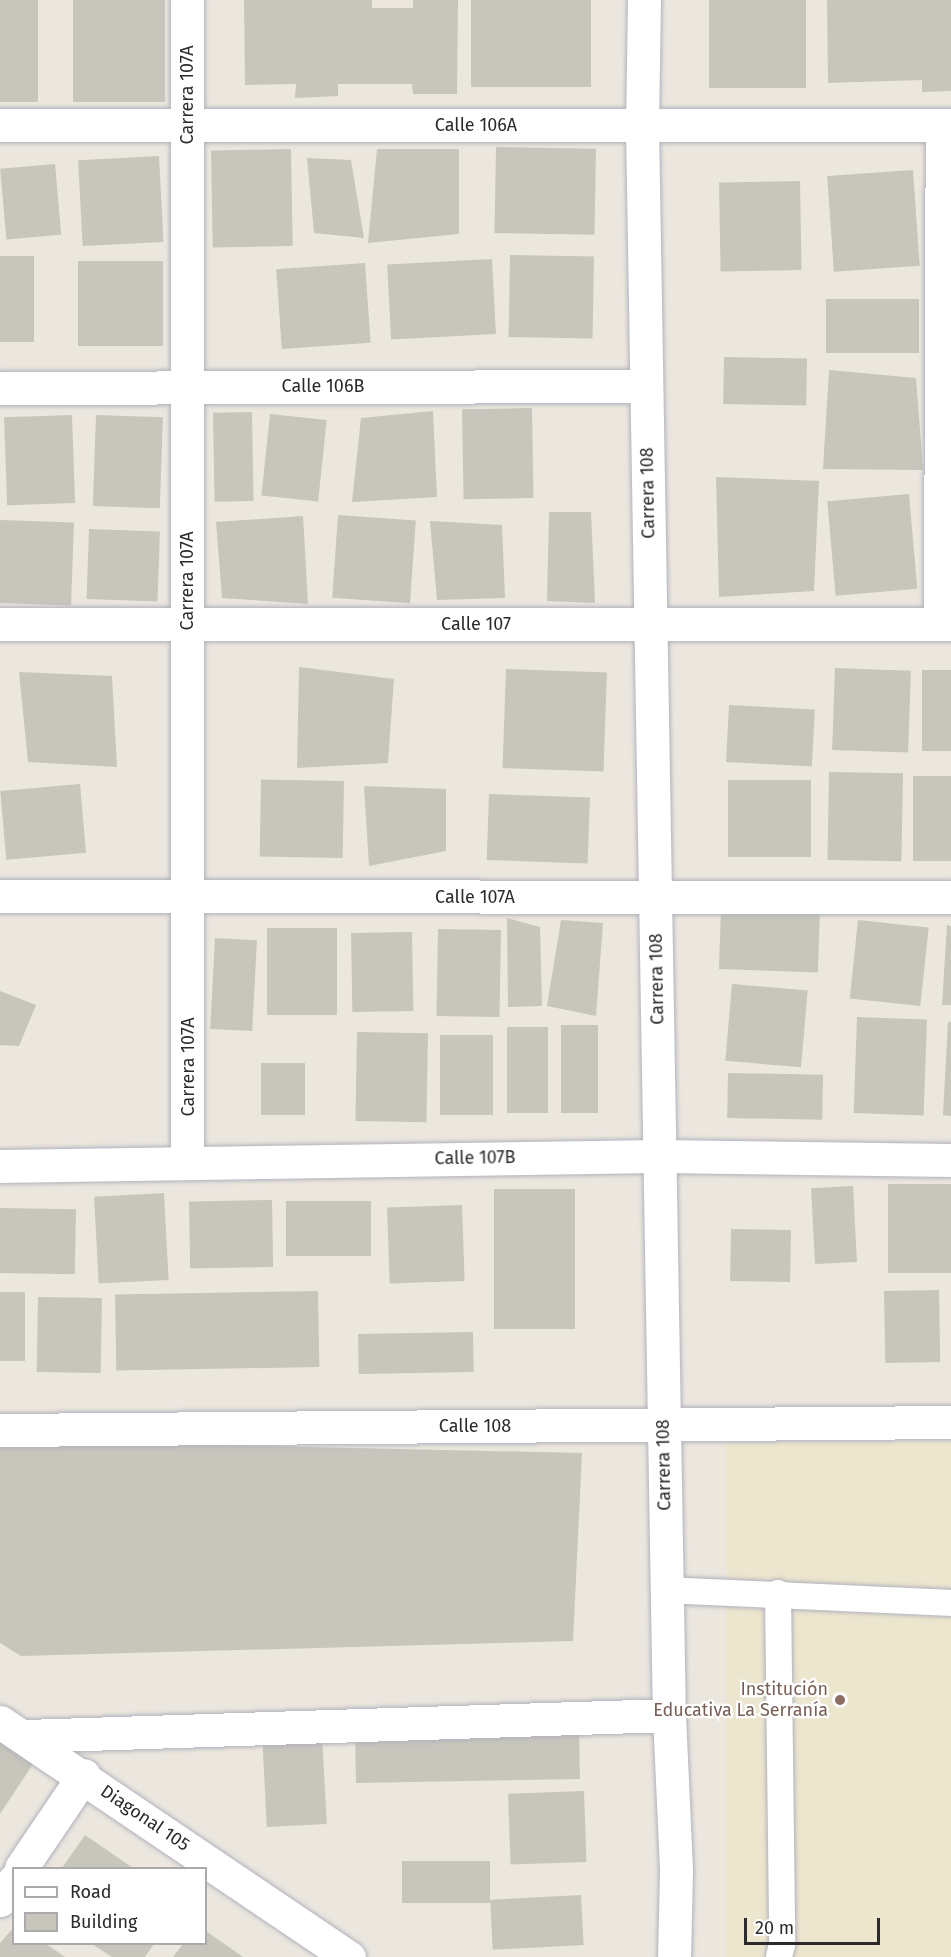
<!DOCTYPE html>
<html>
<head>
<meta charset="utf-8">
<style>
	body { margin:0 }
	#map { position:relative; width:951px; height:1957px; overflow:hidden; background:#ece7de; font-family:"Fira Sans",sans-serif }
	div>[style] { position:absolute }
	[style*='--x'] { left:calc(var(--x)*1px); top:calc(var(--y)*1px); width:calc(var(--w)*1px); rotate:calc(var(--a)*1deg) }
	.education>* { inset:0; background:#ede6ce; transform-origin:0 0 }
	.building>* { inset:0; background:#c8c5bc; transform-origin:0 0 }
	.roads { filter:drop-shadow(0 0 2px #b1b2be) drop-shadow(0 0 2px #b1b2be) }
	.service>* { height:26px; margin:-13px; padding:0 13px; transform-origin:13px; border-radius:13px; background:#fff }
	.minor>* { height:33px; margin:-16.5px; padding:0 16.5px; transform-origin:16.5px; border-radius:16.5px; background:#fff }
	.dots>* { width:16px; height:16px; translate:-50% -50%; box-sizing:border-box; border:3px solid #fff; border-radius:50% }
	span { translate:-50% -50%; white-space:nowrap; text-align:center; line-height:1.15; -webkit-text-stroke:4.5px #fff; paint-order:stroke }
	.street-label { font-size:18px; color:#2b2b2b }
	.education-label { font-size:18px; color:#785e54 }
	.right { translate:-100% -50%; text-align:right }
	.legend { position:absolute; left:12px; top:1867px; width:195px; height:78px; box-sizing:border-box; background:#fff; border:2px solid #aaa; margin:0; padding:8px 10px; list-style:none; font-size:18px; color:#2b2b2b }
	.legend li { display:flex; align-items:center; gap:12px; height:30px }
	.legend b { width:30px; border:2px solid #aaa }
	.scale { position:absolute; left:744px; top:1918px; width:136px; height:27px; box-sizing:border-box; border:3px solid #2b2b2b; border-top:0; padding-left:8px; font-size:18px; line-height:21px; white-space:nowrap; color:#2b2b2b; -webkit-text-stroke:4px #fff; paint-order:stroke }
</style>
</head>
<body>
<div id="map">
	<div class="education">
		<i style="left:951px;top:1442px;width:515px;height:225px;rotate:90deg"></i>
	</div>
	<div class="building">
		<i style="left:0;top:0;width:38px;height:102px"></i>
		<i style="left:73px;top:0;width:92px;height:102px"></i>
		<i style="clip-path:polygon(244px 0,372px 0,372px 8px,413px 8px,413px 0,458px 0,457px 94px,413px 94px,412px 84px,338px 84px,338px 96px,295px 98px,296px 84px,245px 85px)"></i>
		<i style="left:471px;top:0;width:120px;height:87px"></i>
		<i style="left:709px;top:0;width:97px;height:88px"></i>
		<i style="clip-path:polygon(827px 0,951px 0,951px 91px,922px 92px,922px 80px,828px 83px)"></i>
		<i style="left:496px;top:147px;width:100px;height:86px;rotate:1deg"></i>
		<i style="left:291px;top:149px;width:97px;height:80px;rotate:89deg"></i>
		<i style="clip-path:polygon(377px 149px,459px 149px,459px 234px,368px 243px)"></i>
		<i style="left:159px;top:156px;width:86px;height:81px;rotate:87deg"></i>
		<i style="clip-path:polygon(307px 158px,351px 160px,364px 238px,314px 233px)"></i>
		<i style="left:55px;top:164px;width:71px;height:55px;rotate:85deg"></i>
		<i style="left:913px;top:170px;width:96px;height:86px;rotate:86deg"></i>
		<i style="left:800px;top:181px;width:89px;height:81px;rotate:89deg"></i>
		<i style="left:510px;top:255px;width:84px;height:82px;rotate:1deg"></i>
		<i style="left:0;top:256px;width:34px;height:86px"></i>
		<i style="left:492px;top:259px;width:75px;height:105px;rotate:87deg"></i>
		<i style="left:78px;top:261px;width:85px;height:85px"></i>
		<i style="left:365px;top:263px;width:80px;height:89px;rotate:86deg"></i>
		<i style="left:826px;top:299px;width:93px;height:54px"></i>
		<i style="left:724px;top:357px;width:83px;height:47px;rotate:1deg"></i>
		<i style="clip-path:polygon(829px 370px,916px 378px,923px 470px,823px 469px)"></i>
		<i style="left:532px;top:408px;width:90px;height:70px;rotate:89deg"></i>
		<i style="clip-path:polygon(433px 411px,437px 497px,352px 502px,361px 418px)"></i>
		<i style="left:252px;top:412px;width:89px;height:39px;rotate:89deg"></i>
		<i style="left:270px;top:414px;width:57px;height:82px;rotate:6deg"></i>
		<i style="left:72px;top:415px;width:88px;height:68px;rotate:88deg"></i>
		<i style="left:96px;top:415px;width:67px;height:91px;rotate:2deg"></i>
		<i style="clip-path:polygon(716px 477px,819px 481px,814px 591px,719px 597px)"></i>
		<i style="left:909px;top:494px;width:95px;height:82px;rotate:85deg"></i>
		<i style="clip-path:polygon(549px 512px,591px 512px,595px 603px,547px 601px)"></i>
		<i style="left:338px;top:515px;width:78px;height:83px;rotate:4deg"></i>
		<i style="clip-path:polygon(303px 516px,308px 604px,222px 598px,216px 522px)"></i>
		<i style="left:0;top:520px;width:74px;height:83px;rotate:2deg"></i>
		<i style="clip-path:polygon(430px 521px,502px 525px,505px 598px,437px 600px)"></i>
		<i style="left:89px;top:529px;width:71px;height:70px;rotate:2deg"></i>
		<i style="clip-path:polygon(299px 667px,394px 679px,388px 763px,297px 768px)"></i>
		<i style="left:835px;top:668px;width:76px;height:82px;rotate:2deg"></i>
		<i style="left:506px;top:669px;width:101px;height:99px;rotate:2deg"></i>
		<i style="left:951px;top:670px;width:81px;height:29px;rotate:90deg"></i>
		<i style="clip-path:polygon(19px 672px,112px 676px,117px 767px,28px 762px)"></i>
		<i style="left:729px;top:705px;width:86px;height:57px;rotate:3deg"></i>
		<i style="left:829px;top:772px;width:74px;height:88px;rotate:1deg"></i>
		<i style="left:951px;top:776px;width:85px;height:38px;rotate:90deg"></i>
		<i style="left:728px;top:780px;width:83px;height:77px"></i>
		<i style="left:344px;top:781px;width:77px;height:83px;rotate:91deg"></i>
		<i style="left:80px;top:784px;width:69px;height:80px;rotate:85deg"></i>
		<i style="clip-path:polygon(364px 786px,446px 789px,446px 851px,369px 866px)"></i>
		<i style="left:489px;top:794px;width:101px;height:66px;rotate:2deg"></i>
		<i style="left:721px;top:909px;width:99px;height:60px;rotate:2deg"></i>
		<i style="clip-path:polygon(507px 918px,540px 927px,542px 1006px,508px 1007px)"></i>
		<i style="clip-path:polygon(561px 920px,603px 923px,596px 1016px,547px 1006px)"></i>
		<i style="left:858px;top:920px;width:71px;height:79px;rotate:6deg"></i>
		<i style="clip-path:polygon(947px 925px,951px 926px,951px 1005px,942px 1005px)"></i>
		<i style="left:267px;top:928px;width:70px;height:87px"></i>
		<i style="left:501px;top:930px;width:87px;height:63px;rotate:91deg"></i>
		<i style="left:412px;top:932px;width:79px;height:61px;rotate:89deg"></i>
		<i style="left:215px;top:938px;width:42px;height:91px;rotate:3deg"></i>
		<i style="left:732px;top:984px;width:76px;height:77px;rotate:5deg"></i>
		<i style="clip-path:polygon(0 991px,36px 1005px,19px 1046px,0 1045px)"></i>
		<i style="left:857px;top:1017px;width:70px;height:96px;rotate:2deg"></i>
		<i style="clip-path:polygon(948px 1022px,951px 1022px,951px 1116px,943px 1115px)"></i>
		<i style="left:561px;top:1025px;width:37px;height:88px"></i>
		<i style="left:507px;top:1027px;width:41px;height:86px"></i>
		<i style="left:357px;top:1032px;width:71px;height:89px;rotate:1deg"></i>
		<i style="left:493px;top:1035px;width:80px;height:53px;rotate:90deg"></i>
		<i style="left:305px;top:1063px;width:52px;height:44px;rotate:90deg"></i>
		<i style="left:728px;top:1073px;width:95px;height:45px;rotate:1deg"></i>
		<i style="left:951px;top:1184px;width:89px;height:63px;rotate:90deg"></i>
		<i style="left:853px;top:1186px;width:76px;height:42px;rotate:87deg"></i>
		<i style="left:494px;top:1189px;width:81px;height:140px"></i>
		<i style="left:164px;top:1193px;width:87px;height:70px;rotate:87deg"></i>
		<i style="left:272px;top:1200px;width:67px;height:83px;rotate:89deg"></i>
		<i style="left:286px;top:1201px;width:85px;height:55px"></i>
		<i style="left:462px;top:1205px;width:76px;height:75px;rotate:88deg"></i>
		<i style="left:0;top:1208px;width:76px;height:65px;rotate:1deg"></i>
		<i style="left:731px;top:1229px;width:60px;height:52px;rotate:1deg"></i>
		<i style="left:939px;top:1290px;width:72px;height:55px;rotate:89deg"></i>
		<i style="left:318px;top:1291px;width:76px;height:203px;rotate:89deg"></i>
		<i style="left:0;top:1292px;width:25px;height:69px"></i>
		<i style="left:38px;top:1297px;width:64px;height:75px;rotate:1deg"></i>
		<i style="left:473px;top:1332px;width:40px;height:115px;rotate:89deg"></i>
		<i style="clip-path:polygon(0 1440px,582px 1453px,573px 1641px,21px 1656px,0 1643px)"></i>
		<i style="left:579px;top:1726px;width:53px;height:224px;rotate:89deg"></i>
		<i style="left:322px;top:1733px;width:91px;height:60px;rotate:87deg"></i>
		<i style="clip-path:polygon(0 1737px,35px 1761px,0 1814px)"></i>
		<i style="left:584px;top:1791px;width:71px;height:76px;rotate:88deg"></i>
		<i style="clip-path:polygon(85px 1835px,133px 1868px,62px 1868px)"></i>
		<i style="left:490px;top:1861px;width:42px;height:88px;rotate:90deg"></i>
		<i style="left:581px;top:1895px;width:50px;height:91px;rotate:87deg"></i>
		<i style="clip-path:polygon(14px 1927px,14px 1944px,46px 1944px,65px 1957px,0 1957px,0 1943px)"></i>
		<i style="clip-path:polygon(206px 1931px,243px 1957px,173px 1957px,183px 1944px,206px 1944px)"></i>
		<i style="clip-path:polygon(92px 1944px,154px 1944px,145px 1957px,112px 1957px)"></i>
	</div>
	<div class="roads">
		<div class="service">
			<i style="--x:666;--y:1590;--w:285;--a:2.6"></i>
			<i style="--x:778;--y:1593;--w:351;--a:89.3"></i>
			<i style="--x:782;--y:1944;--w:13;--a:103"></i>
		</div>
		<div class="minor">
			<i style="--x:187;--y:0;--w:1162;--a:90"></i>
			<i style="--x:644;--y:0;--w:126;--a:90.9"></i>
			<i style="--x:642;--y:126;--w:1589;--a:89.03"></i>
			<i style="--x:669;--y:1715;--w:156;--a:87.4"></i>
			<i style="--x:676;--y:1871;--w:86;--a:91.3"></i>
			<i style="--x:0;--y:125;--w:951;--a:0"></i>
			<i style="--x:0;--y:388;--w:646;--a:-0.18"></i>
			<i style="--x:940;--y:623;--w:497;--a:-89.8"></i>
			<i style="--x:0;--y:624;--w:951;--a:0"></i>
			<i style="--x:0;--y:896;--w:951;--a:0.06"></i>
			<i style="--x:0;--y:1166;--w:659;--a:-0.87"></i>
			<i style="--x:659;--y:1156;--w:292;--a:0.8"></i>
			<i style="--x:0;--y:1430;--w:951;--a:-0.48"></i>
			<i style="--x:0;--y:1722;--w:421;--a:34"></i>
			<i style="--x:25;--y:1736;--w:644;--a:-1.87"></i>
			<i style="--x:21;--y:1868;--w:112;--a:-55.9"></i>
			<i style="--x:0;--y:1900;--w:24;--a:-55"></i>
		</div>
	</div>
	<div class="dots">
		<i style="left:840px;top:1700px;background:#8d6e63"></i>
	</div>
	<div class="street-label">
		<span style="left:187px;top:95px;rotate:-90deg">Carrera 107A</span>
		<span style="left:476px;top:125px">Calle 106A</span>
		<span style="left:323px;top:386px">Calle 106B</span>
		<span style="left:648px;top:493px;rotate:-91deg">Carrera 108</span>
		<span style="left:187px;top:581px;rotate:-90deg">Carrera 107A</span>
		<span style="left:476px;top:624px">Calle 107</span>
		<span style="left:475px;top:897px">Calle 107A</span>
		<span style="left:657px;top:979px;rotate:-91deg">Carrera 108</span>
		<span style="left:188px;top:1067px;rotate:-90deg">Carrera 107A</span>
		<span style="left:475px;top:1158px;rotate:-1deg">Calle 107B</span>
		<span style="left:475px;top:1426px">Calle 108</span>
		<span style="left:664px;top:1465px;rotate:-91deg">Carrera 108</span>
		<span style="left:145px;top:1818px;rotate:34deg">Diagonal 105</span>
	</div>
	<div class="education-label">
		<span class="right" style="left:828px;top:1700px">Institución<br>Educativa La Serranía</span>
	</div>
	<ul class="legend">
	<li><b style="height:8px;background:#fff"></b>Road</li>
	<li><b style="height:16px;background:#c8c5bc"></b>Building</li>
	</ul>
	<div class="scale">20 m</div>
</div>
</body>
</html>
